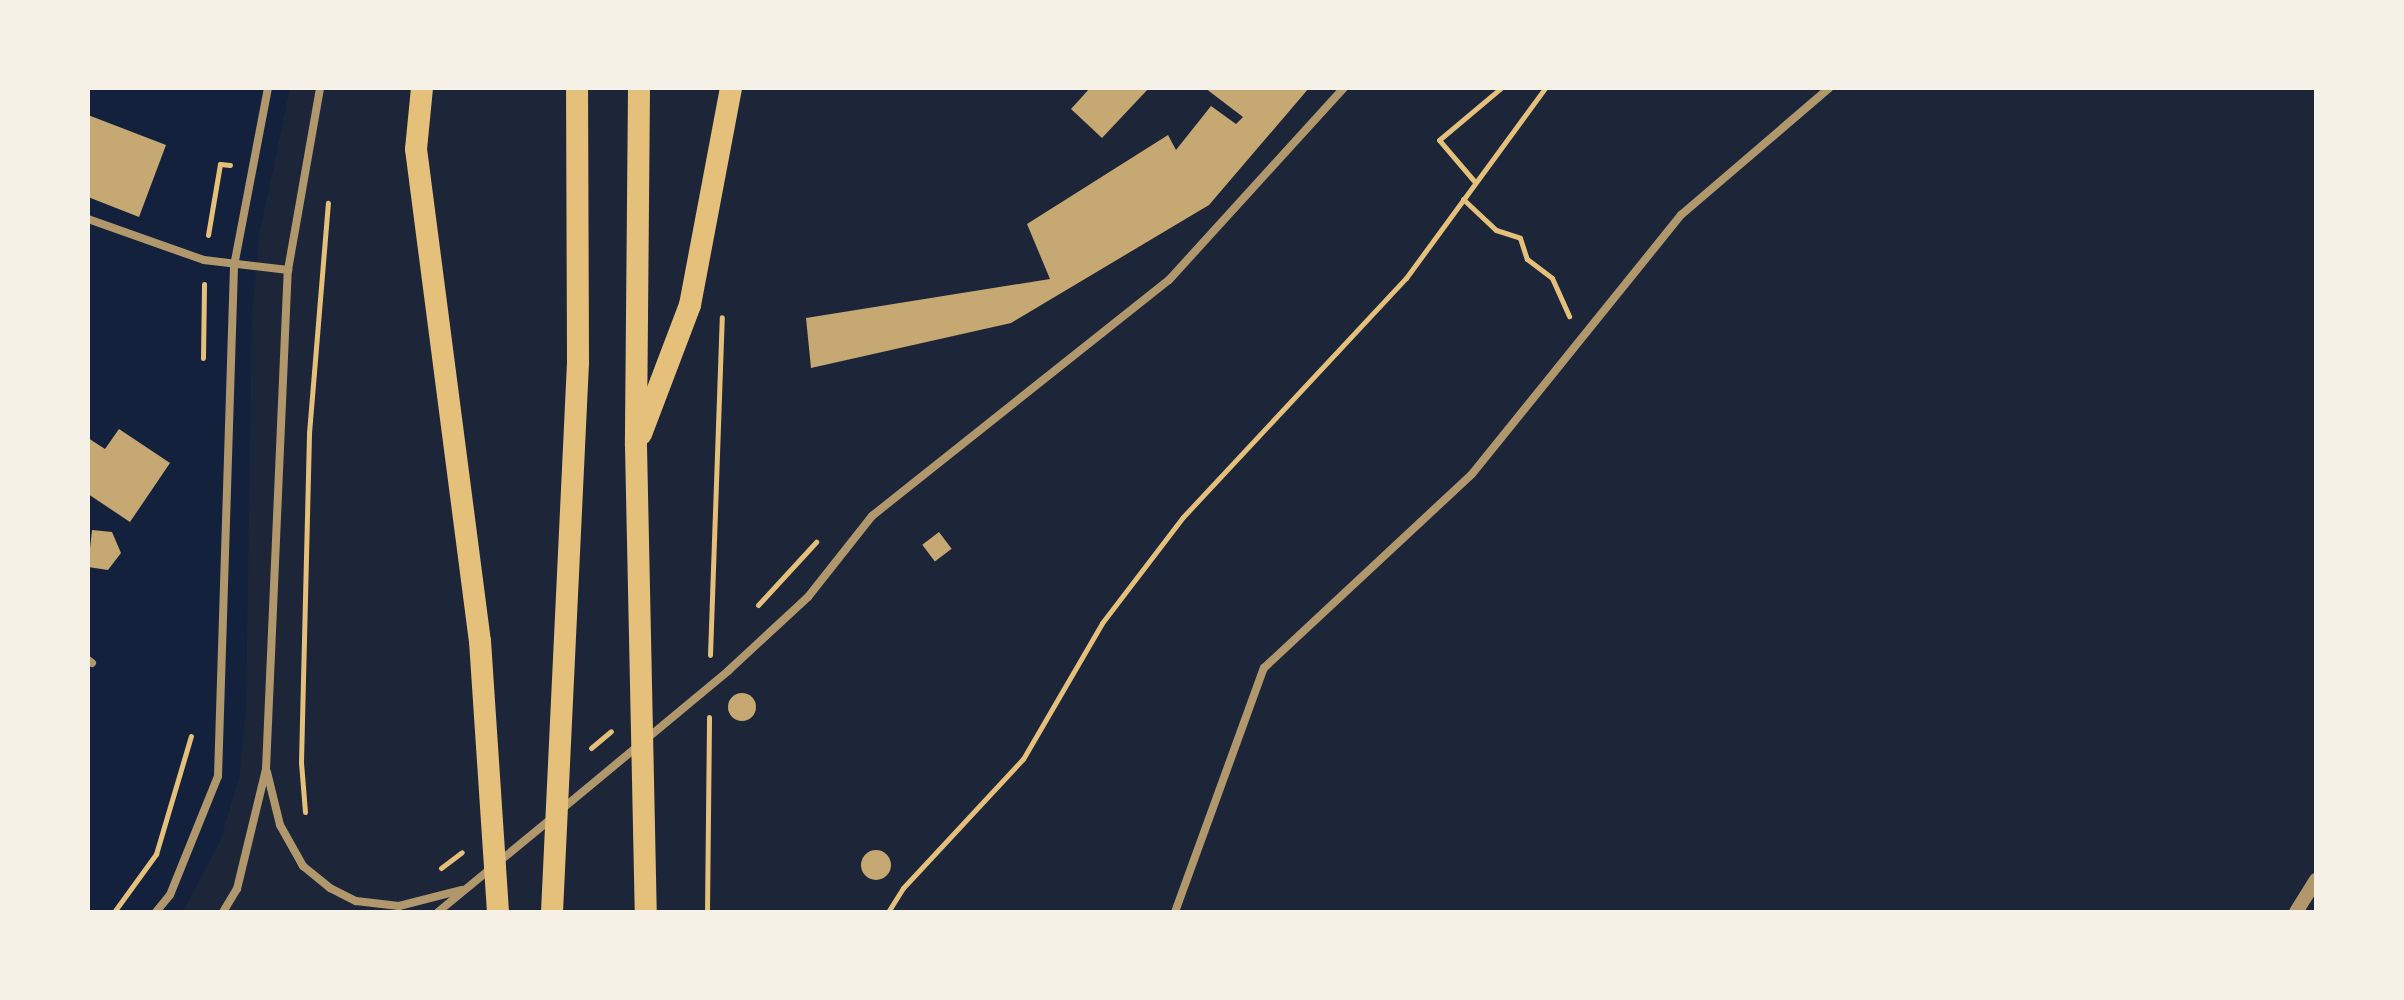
<!DOCTYPE html>
<html>
<head>
<meta charset="utf-8">
<style>
	body { margin:0 }
	#map { position:relative; width:2404px; height:1000px; overflow:hidden; background:#14213d; font-family:"Nunito Sans",sans-serif }
	div>[style] { position:absolute }
	[style*='--x'] { left:calc(var(--x)*1px); top:calc(var(--y)*1px); width:calc(var(--w)*1px); rotate:calc(var(--a)*1deg) }
	.green>* { inset:0; background:#1d2539 }
	.building>* { inset:0; background:#c6a872; transform-origin:0 0 }
	.round { border-radius:50% }
	.path>* { height:5px; margin:-2.5px; padding:0 2.5px; transform-origin:2.5px; border-radius:2.5px; background:#e5c07b }
	.minor>* { height:8px; margin:-4px; padding:0 4px; transform-origin:4px; border-radius:4px; background:#b1986c }
	.tertiary>* { height:14px; margin:-7px; padding:0 7px; transform-origin:7px; border-radius:7px; background:#b1986c }
	.trunk>* { height:22px; margin:-11px; padding:0 11px; transform-origin:11px; border-radius:11px; background:#e5c07b }
	span { translate:-50% -50%; white-space:nowrap; text-align:center; line-height:1.15; -webkit-text-stroke:8px #f6f1e7; paint-order:stroke }
	.frame { position:absolute; inset:0; border:90px solid #f6f1e7; pointer-events:none }
</style>
</head>
<body>
<div id="map">
	<div class="green">
		<i style="clip-path:polygon(290px 88px,2316px 88px,2316px 912px,183px 912px,220px 841px,239px 778px,246px 711px,252px 315px,259px 236px)"></i>
	</div>
	<div class="building">
		<i style="clip-path:polygon(1090px 88px,1149px 88px,1102px 138px,1071px 109px)"></i>
		<i style="clip-path:polygon(1205px 88px,1309px 88px,1209px 205px,1011px 323px,811px 368px,806px 318px,1050px 279px,1027px 224px,1168px 135px,1176px 150px,1211px 106px,1236px 124px,1243px 117px)"></i>
		<i style="clip-path:polygon(88px 115px,166px 145px,139px 217px,88px 197px)"></i>
		<i style="clip-path:polygon(119px 429px,170px 463px,130px 522px,88px 494px,88px 438px,105px 449px)"></i>
		<i style="clip-path:polygon(92px 530px,112px 532px,121px 553px,108px 570px,88px 567px)"></i>
		<i style="left:939px;top:532px;width:21px;height:21px;rotate:53deg"></i>
		<i class="round" style="left:728px;top:693px;width:28px;height:28px"></i>
		<i class="round" style="left:861px;top:850px;width:30px;height:30px"></i>
	</div>
	<div class="path">
		<i style="--x:1475;--y:182;--w:55;--a:-130.6"></i>
		<i style="--x:1439;--y:140;--w:81;--a:-40"></i>
		<i style="--x:1463;--y:199;--w:45;--a:43.2"></i>
		<i style="--x:1496;--y:230;--w:25;--a:18"></i>
		<i style="--x:1520;--y:238;--w:22;--a:72"></i>
		<i style="--x:1527;--y:259;--w:31;--a:37"></i>
		<i style="--x:1552;--y:278;--w:42;--a:65.9"></i>
		<i style="--x:208;--y:235;--w:72;--a:-80.4"></i>
		<i style="--x:220;--y:164;--w:10;--a:6"></i>
		<i style="--x:203;--y:358;--w:74;--a:-89.2"></i>
		<i style="--x:758;--y:605;--w:86;--a:-47.4"></i>
		<i style="--x:710;--y:655;--w:338;--a:-88"></i>
		<i style="--x:591;--y:748;--w:26;--a:-40"></i>
		<i style="--x:305;--y:812;--w:50;--a:-94.6"></i>
		<i style="--x:301;--y:762;--w:329;--a:-88.6"></i>
		<i style="--x:309;--y:433;--w:231;--a:-85.3"></i>
		<i style="--x:441;--y:868;--w:26;--a:-37"></i>
		<i style="--x:114;--y:912;--w:72;--a:-54.1"></i>
		<i style="--x:156;--y:854;--w:123;--a:-73.5"></i>
		<i style="--x:707;--y:912;--w:195;--a:-89.4"></i>
		<i style="--x:888;--y:912;--w:28;--a:-58"></i>
		<i style="--x:903;--y:888;--w:176;--a:-47.1"></i>
		<i style="--x:1023;--y:759;--w:157;--a:-59.8"></i>
		<i style="--x:1102;--y:623;--w:133;--a:-52.6"></i>
		<i style="--x:1183;--y:517;--w:327;--a:-47"></i>
		<i style="--x:1406;--y:278;--w:235;--a:-53.8"></i>
	</div>
	<div class="minor">
		<i style="--x:88;--y:219;--w:123;--a:19.5"></i>
		<i style="--x:204;--y:260;--w:85;--a:6.8"></i>
		<i style="--x:88;--y:660;--w:5;--a:37"></i>
		<i style="--x:267;--y:772;--w:55;--a:76.2"></i>
		<i style="--x:280;--y:825;--w:47;--a:60.7"></i>
		<i style="--x:303;--y:866;--w:35;--a:39"></i>
		<i style="--x:330;--y:888;--w:29;--a:27"></i>
		<i style="--x:356;--y:901;--w:43;--a:6.6"></i>
		<i style="--x:399;--y:906;--w:65;--a:-14.3"></i>
		<i style="--x:562;--y:809;--w:216;--a:-39.7"></i>
		<i style="--x:728;--y:671;--w:109;--a:-42.8"></i>
		<i style="--x:808;--y:597;--w:103;--a:-51.7"></i>
		<i style="--x:872;--y:516;--w:379;--a:-38.5"></i>
		<i style="--x:1169;--y:280;--w:260;--a:-47.7"></i>
		<i style="--x:156;--y:912;--w:22;--a:-51"></i>
		<i style="--x:170;--y:895;--w:128;--a:-68"></i>
		<i style="--x:218;--y:776;--w:510;--a:-88.2"></i>
		<i style="--x:234;--y:266;--w:181;--a:-79.2"></i>
		<i style="--x:223;--y:912;--w:27;--a:-59"></i>
		<i style="--x:237;--y:889;--w:123;--a:-76.4"></i>
		<i style="--x:266;--y:769;--w:499;--a:-87.5"></i>
		<i style="--x:288;--y:270;--w:185;--a:-80"></i>
		<i style="--x:438;--y:912;--w:148;--a:-39.5"></i>
		<i style="--x:1175;--y:912;--w:260;--a:-70"></i>
		<i style="--x:1264;--y:668;--w:284;--a:-43"></i>
		<i style="--x:1472;--y:474;--w:333;--a:-51.1"></i>
		<i style="--x:1681;--y:215;--w:195;--a:-40.6"></i>
	</div>
	<div class="tertiary">
		<i style="--x:2296;--y:912;--w:38;--a:-58"></i>
	</div>
	<div class="trunk">
		<i style="--x:422;--y:88;--w:61;--a:95.6"></i>
		<i style="--x:416;--y:149;--w:496;--a:82.6"></i>
		<i style="--x:480;--y:641;--w:272;--a:86.2"></i>
		<i style="--x:639;--y:88;--w:358;--a:90.5"></i>
		<i style="--x:636;--y:446;--w:466;--a:88.8"></i>
		<i style="--x:641;--y:434;--w:138;--a:-69.2"></i>
		<i style="--x:690;--y:305;--w:221;--a:-79.3"></i>
		<i style="--x:552;--y:912;--w:551;--a:-87.29"></i>
		<i style="--x:578;--y:362;--w:274;--a:-90.2"></i>
	</div>
	<div class="frame"></div>
</div>
</body>
</html>
